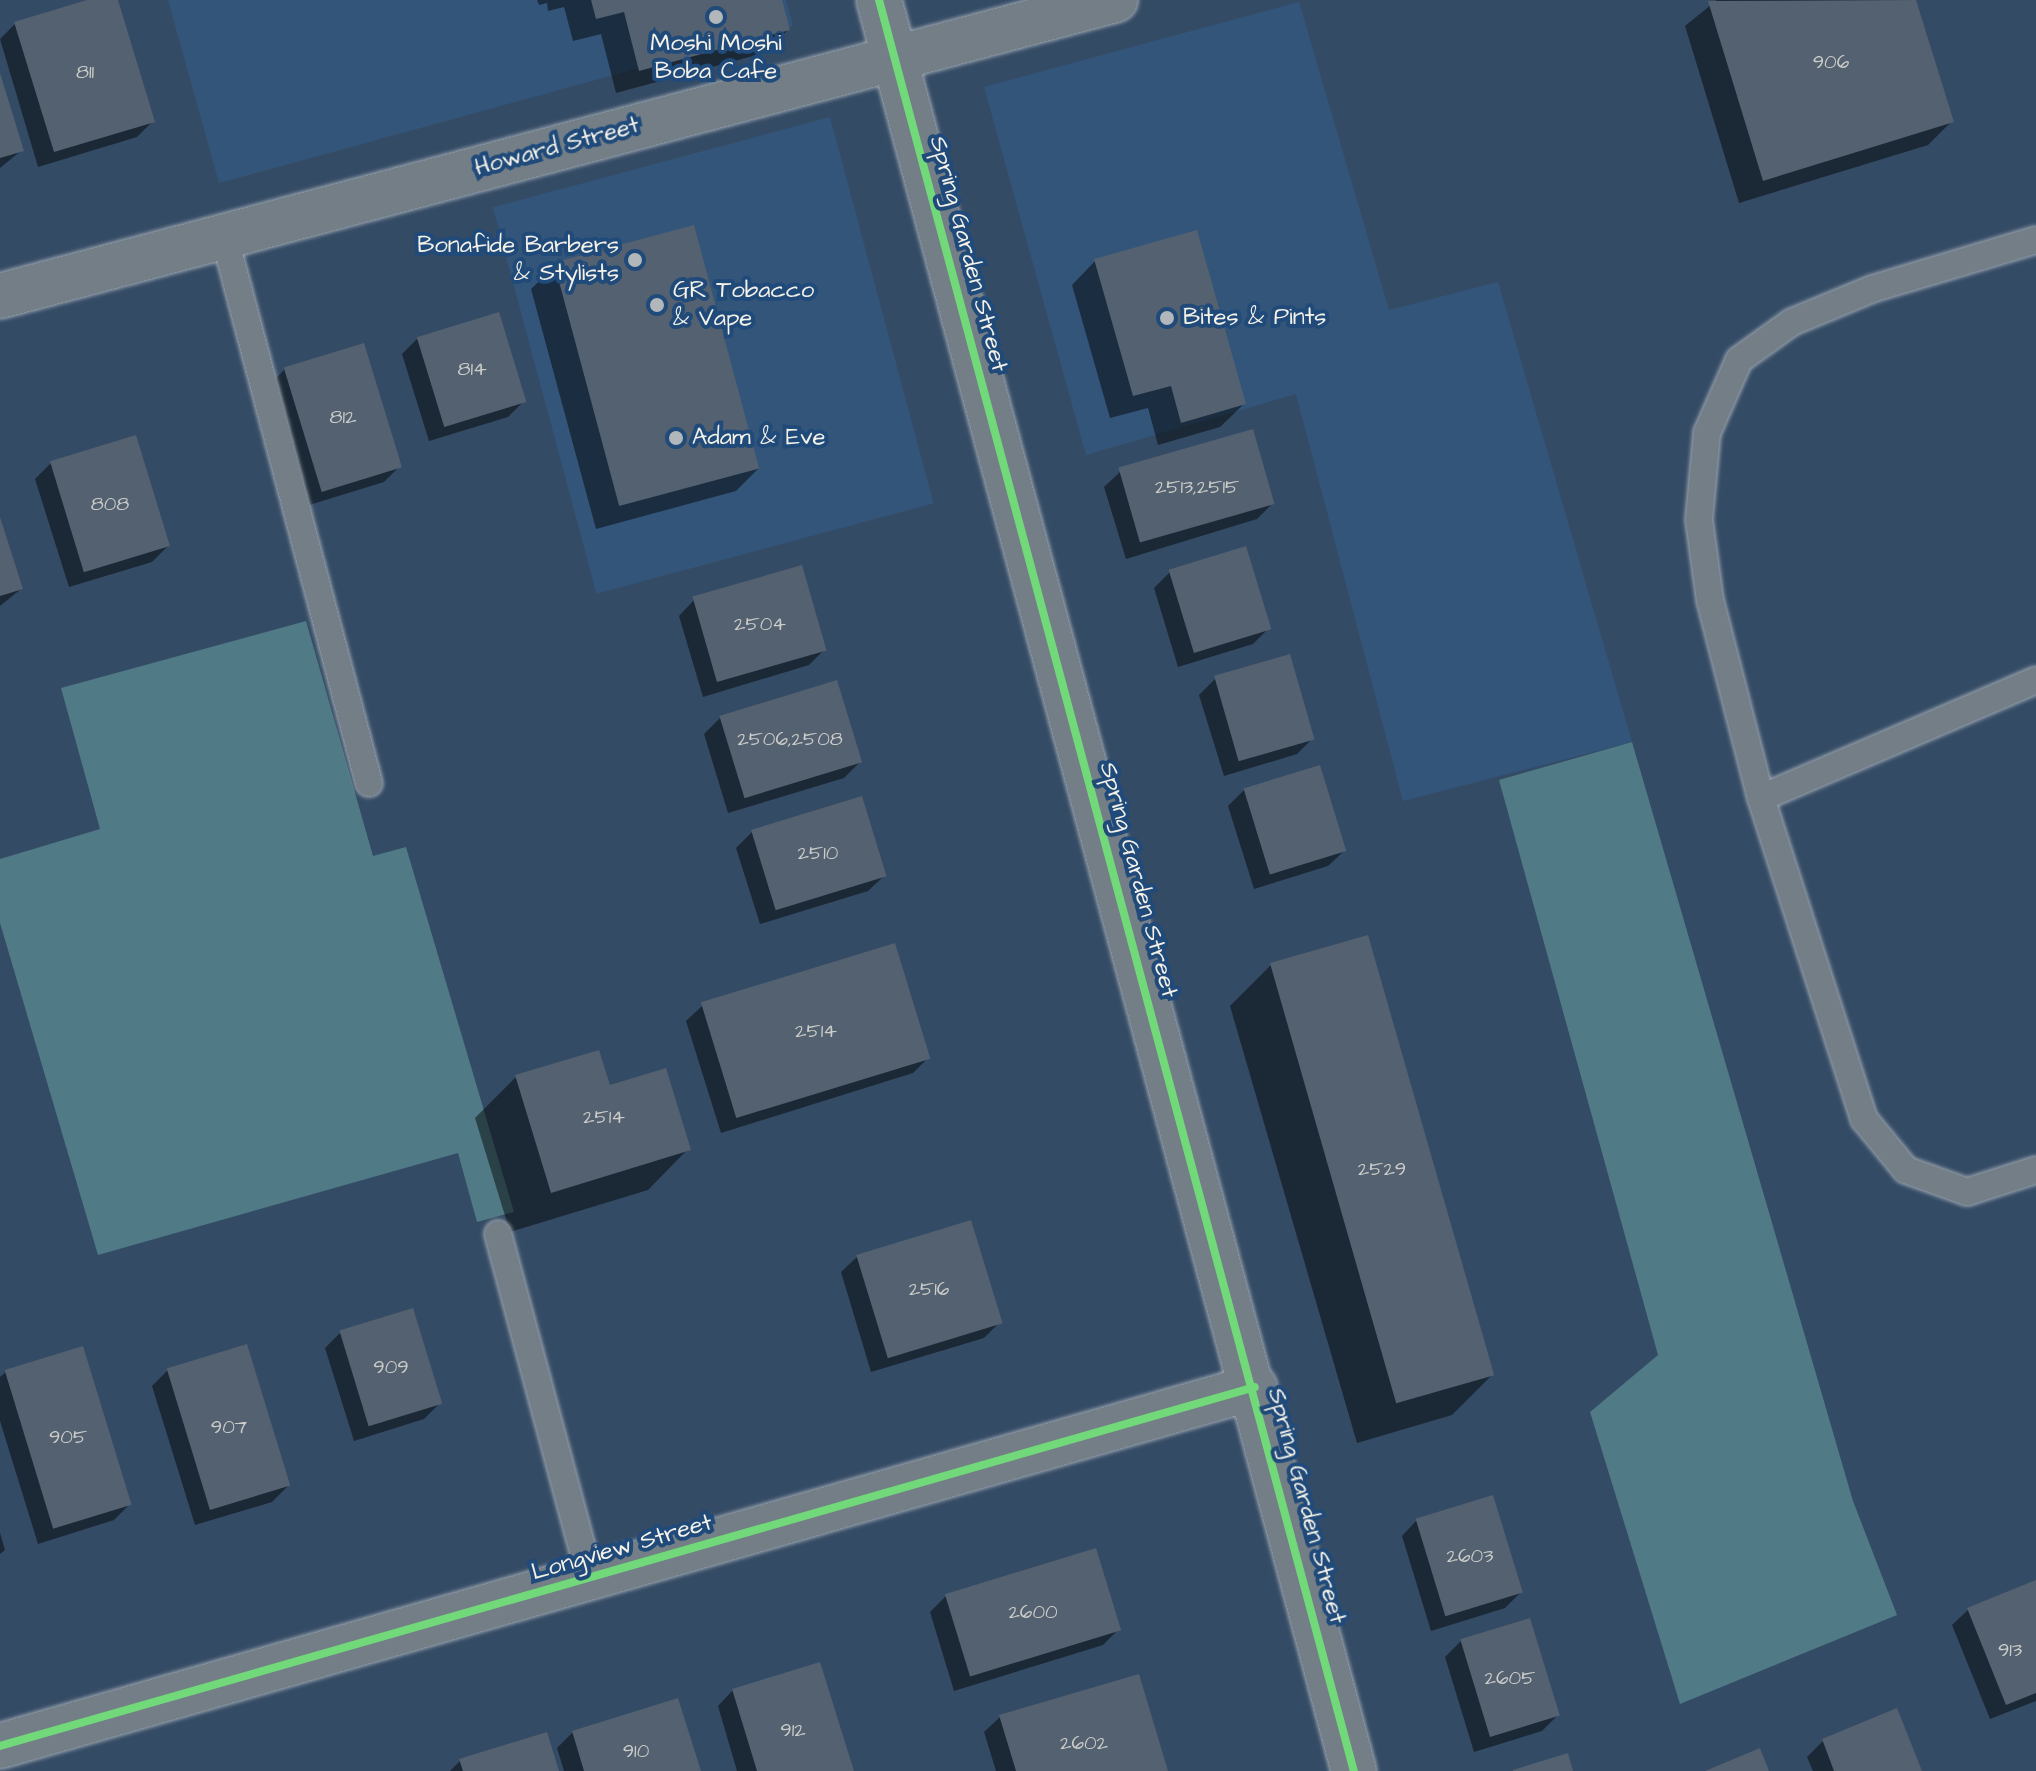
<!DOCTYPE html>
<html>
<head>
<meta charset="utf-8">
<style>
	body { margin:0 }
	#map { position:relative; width:2036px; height:1771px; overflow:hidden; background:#344b65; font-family:"Architects Daughter",sans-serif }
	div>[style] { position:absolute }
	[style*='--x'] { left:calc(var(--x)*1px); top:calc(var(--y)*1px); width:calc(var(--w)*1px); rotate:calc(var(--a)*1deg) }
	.built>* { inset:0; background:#34557a; transform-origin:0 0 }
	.green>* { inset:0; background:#4f7a86 }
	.shadow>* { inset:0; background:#0007 }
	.building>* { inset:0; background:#546170; transform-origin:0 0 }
	.roads { filter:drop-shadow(0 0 2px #9ba5af) drop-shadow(0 0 2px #9ba5af) }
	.service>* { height:26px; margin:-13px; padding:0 13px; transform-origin:13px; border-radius:13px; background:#737e87 }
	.minor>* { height:44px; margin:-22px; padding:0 22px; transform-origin:22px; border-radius:22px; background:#737e87 }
	.secondary>* { height:44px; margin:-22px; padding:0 22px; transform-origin:22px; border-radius:22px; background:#737e87 }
	.cycleway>* { height:8px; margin:-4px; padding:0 4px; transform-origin:4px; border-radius:4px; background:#71d979 }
	.dots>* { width:22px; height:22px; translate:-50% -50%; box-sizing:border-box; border:4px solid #1f4a7a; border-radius:50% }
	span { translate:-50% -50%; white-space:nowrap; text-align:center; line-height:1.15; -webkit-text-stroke:8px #1f4a7a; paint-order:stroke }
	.number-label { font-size:20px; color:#cccdca }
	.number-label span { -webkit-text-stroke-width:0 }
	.poi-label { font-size:24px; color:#f4f1e8 }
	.right { translate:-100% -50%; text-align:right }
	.left { translate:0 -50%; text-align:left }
	.street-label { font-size:24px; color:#f4f1e8 }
</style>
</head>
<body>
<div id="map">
	<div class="built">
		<i style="clip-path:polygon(168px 0,786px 0,793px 26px,219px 183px)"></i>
		<i style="clip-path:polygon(1299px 2px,1389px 310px,1498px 282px,1632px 742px,1403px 801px,1296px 394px,1086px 455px,984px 87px)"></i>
		<i style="left:830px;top:117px;width:400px;height:349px;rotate:75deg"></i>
	</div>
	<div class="green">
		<i style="clip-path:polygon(306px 621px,373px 856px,406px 847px,514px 1212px,477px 1222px,458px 1153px,98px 1255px,0 923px,0 859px,100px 829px,61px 688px)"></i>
		<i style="clip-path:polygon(1632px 742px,1853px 1501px,1897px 1615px,1680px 1704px,1590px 1412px,1658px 1355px,1499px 780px)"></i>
	</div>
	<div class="shadow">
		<i style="clip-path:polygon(94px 0,116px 0,153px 121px,137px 137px,38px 167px,0 39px,15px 24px)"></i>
		<i style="clip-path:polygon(537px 0,780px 0,788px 30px,764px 53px,616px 93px,601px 34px,573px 41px,564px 7px,548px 11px,547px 3px,539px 5px)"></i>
		<i style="clip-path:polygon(1717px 0,1914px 0,1951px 122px,1928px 145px,1739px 203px,1685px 26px)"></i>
		<i style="clip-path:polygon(0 78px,22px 150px,0 168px)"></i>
		<i style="clip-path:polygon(1095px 261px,1244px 404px,1220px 427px,1158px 445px,1148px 408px,1110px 418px,1072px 285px)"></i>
		<i style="clip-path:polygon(555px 266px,759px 468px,736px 491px,596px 529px,531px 289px)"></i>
		<i style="clip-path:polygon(418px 338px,524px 401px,508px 417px,429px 441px,402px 354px)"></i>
		<i style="clip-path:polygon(285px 369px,400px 466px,384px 482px,306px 506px,269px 385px)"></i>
		<i style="clip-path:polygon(51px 463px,168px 546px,152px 562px,69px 587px,35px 479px)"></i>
		<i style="clip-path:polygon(1120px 472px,1273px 503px,1257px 519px,1126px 559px,1104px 487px)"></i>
		<i style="clip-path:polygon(0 521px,21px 589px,0 606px)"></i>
		<i style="clip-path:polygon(1170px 572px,1269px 628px,1253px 644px,1178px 667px,1154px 588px)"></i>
		<i style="clip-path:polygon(694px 600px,825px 649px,809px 665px,703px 697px,679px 616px)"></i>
		<i style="clip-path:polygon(1215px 679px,1313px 738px,1297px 754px,1224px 776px,1199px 695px)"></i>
		<i style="clip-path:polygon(720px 718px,860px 762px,844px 778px,728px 813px,704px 734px)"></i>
		<i style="clip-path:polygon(1244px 790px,1344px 851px,1328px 866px,1254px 889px,1228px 806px)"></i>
		<i style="clip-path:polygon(752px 832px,884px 876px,868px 891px,760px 924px,736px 848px)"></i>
		<i style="clip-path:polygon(1271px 965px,1492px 1375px,1452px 1415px,1357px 1443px,1230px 1006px)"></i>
		<i style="clip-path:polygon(702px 1006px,929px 1057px,913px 1073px,721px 1133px,686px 1021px)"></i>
		<i style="clip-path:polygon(516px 1077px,609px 1087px,688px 1149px,648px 1190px,510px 1232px,475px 1118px)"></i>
		<i style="clip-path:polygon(857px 1257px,1000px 1322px,984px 1338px,871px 1372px,841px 1272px)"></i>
		<i style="clip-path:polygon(341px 1332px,440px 1403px,424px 1419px,354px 1441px,325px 1348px)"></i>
		<i style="clip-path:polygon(168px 1370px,288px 1486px,272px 1502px,195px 1525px,152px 1386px)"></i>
		<i style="clip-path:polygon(6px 1372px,129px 1505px,114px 1520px,38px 1544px,0 1421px,0 1377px)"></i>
		<i style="clip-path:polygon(1417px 1520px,1521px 1592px,1505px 1608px,1431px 1631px,1402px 1536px)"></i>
		<i style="clip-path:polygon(0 1533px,5px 1550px,0 1554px)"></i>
		<i style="clip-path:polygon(2036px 1583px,2036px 1701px,1990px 1719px,1952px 1625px,1968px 1610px)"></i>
		<i style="clip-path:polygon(946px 1596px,1119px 1629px,1103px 1645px,954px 1691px,930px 1612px)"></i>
		<i style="clip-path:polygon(1461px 1641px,1558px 1715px,1542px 1731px,1474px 1752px,1445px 1657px)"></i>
		<i style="clip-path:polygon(733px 1690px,852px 1771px,737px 1771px,718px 1706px)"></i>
		<i style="clip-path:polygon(1896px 1711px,1920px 1771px,1813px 1771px,1807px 1757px,1823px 1741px)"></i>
		<i style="clip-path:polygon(1000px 1717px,1166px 1771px,996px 1771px,984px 1732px)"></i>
		<i style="clip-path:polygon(573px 1732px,699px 1771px,564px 1771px,557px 1748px)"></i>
		<i style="clip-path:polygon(460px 1761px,557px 1771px,450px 1771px)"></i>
	</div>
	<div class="building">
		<i style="clip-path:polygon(87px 0,118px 0,155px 122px,54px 152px,14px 22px)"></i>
		<i style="clip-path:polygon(591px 0,782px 0,790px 30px,639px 71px,624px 12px,596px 19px)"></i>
		<i style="clip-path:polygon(1916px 0,1954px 122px,1763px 181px,1708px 1px)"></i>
		<i style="clip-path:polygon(0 73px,24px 151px,0 158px)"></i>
		<i style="left:694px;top:225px;width:252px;height:145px;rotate:75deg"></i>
		<i style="clip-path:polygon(1197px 230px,1246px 404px,1181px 423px,1171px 386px,1133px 396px,1094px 259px)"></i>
		<i style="left:499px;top:312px;width:94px;height:86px;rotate:73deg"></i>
		<i style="left:364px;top:343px;width:130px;height:84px;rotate:73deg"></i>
		<i style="left:1253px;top:429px;width:78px;height:140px;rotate:74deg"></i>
		<i style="left:136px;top:435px;width:116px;height:90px;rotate:73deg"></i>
		<i style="clip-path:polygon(0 517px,23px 589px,0 596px)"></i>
		<i style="left:1246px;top:546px;width:87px;height:81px;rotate:73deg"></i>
		<i style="left:802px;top:565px;width:89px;height:114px;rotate:74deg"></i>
		<i style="left:1290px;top:654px;width:89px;height:79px;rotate:74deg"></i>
		<i style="left:837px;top:680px;width:86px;height:123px;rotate:73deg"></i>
		<i style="left:1320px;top:765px;width:90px;height:80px;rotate:73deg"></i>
		<i style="left:862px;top:796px;width:84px;height:116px;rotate:73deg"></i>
		<i style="left:1368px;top:935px;width:458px;height:102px;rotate:74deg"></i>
		<i style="left:895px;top:943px;width:121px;height:203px;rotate:73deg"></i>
		<i style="clip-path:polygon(599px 1050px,610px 1085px,666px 1068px,691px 1150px,551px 1193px,515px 1075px)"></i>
		<i style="left:971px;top:1220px;width:108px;height:120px;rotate:73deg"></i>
		<i style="left:413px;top:1308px;width:100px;height:77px;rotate:73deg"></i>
		<i style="left:247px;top:1344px;width:148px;height:84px;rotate:73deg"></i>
		<i style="left:83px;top:1346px;width:166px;height:82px;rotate:73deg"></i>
		<i style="left:1493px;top:1495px;width:102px;height:81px;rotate:73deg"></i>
		<i style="left:1096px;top:1548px;width:86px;height:158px;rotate:73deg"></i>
		<i style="clip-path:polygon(2036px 1580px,2036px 1693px,2006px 1705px,1967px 1608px)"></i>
		<i style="left:1530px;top:1618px;width:102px;height:73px;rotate:73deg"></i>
		<i style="clip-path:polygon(820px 1662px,854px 1771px,757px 1771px,732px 1689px)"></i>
		<i style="clip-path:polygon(1139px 1674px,1168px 1771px,1016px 1771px,999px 1715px)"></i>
		<i style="clip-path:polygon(678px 1698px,701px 1771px,584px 1771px,572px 1731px)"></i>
		<i style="clip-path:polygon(1897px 1708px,1922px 1771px,1834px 1771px,1822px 1739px)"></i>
		<i style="clip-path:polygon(547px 1732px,559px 1771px,463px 1771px,459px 1759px)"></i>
		<i style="clip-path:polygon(1760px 1748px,1769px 1771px,1705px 1771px)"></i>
		<i style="clip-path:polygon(1568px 1753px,1573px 1771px,1513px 1771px,1513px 1770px)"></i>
	</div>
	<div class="roads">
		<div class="service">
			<i style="--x:224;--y:235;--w:567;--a:75.18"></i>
			<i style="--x:2036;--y:240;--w:171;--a:163.4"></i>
			<i style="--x:1872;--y:289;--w:87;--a:157.6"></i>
			<i style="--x:1792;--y:322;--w:65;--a:144.4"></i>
			<i style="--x:1739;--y:360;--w:80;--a:113.7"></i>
			<i style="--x:1707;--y:433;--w:87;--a:95.3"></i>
			<i style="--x:1699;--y:520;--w:81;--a:82.2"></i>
			<i style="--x:1710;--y:600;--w:204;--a:75.6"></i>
			<i style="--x:1761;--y:798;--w:337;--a:72.2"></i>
			<i style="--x:1864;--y:1119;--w:66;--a:50.5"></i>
			<i style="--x:1906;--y:1170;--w:65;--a:19.8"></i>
			<i style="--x:1967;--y:1192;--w:72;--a:-17.7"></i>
			<i style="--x:1761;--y:798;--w:299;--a:-23.2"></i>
			<i style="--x:498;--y:1234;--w:356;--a:75"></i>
		</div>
		<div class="minor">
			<i style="--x:0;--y:296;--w:1154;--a:-14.87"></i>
			<i style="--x:0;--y:1746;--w:1305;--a:-15.96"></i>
		</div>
		<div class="secondary">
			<i style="--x:879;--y:0;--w:1834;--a:74.99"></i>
		</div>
	</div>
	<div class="cycleway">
		<i style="--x:879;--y:0;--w:1834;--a:74.99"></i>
		<i style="--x:0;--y:1746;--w:1305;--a:-15.96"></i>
	</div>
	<div class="dots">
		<i style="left:716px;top:17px;background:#b1b7ba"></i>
		<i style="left:635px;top:260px;background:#b1b7ba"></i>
		<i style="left:657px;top:305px;background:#b1b7ba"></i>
		<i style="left:1167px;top:318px;background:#b1b7ba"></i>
		<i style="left:676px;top:438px;background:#b1b7ba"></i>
	</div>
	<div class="number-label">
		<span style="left:1831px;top:62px">906</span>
		<span style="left:85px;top:72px">811</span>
		<span style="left:472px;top:369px">814</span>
		<span style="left:343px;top:417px">812</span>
		<span style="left:1197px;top:487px">2513,2515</span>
		<span style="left:110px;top:504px">808</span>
		<span style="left:760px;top:624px">2504</span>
		<span style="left:790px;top:739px">2506,2508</span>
		<span style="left:818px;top:853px">2510</span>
		<span style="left:816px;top:1031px">2514</span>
		<span style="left:604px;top:1117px">2514</span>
		<span style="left:1382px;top:1169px">2529</span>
		<span style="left:929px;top:1289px">2516</span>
		<span style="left:391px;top:1367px">909</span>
		<span style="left:229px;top:1427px">907</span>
		<span style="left:68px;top:1437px">905</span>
		<span style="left:1470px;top:1556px">2603</span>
		<span style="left:1033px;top:1612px">2600</span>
		<span style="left:2010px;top:1650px">913</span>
		<span style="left:1510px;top:1678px">2605</span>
		<span style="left:793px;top:1730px">912</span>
		<span style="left:1084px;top:1743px">2602</span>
		<span style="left:636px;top:1751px">910</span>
	</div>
	<div class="poi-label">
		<span style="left:716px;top:58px">Moshi Moshi<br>Boba Cafe</span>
		<span class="right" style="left:619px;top:260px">Bonafide Barbers<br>&amp; Stylists</span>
		<span class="left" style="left:673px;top:305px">GR Tobacco<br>&amp; Vape</span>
		<span class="left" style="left:1183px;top:318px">Bites &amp; Pints</span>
		<span class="left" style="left:692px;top:438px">Adam &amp; Eve</span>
	</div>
	<div class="street-label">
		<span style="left:557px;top:147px;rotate:-15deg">Howard Street</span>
		<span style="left:968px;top:254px;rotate:75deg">Spring Garden Street</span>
		<span style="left:1138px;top:880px;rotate:75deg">Spring Garden Street</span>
		<span style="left:1306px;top:1506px;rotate:75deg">Spring Garden Street</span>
		<span style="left:622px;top:1548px;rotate:-16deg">Longview Street</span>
	</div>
</div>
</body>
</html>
